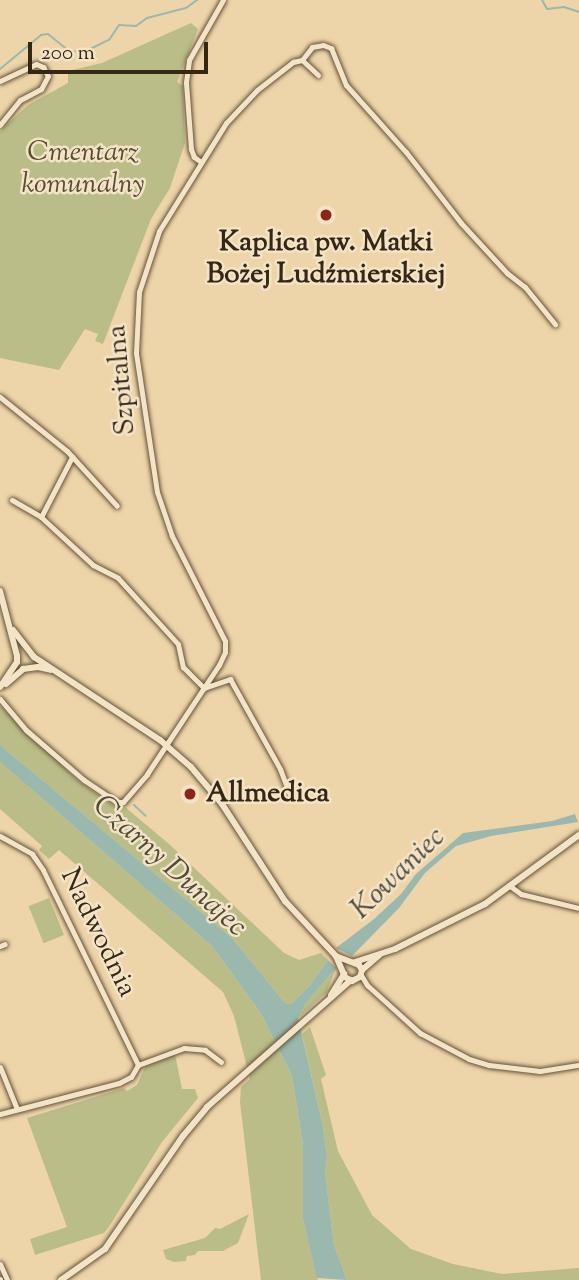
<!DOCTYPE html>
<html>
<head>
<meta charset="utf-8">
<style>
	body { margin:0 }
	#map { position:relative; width:579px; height:1280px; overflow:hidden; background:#eed5a9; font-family:"Sorts Mill Goudy",serif }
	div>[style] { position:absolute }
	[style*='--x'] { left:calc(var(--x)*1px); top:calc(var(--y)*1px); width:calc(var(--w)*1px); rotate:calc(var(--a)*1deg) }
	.green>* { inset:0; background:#babd87; transform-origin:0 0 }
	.water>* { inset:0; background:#9ab8ad }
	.stream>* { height:2px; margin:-1px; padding:0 1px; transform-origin:1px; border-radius:1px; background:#9ab8ad }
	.roads { filter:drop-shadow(0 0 2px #64523a) drop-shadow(0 0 2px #64523a) }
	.minor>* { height:5px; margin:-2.5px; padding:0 2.5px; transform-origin:2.5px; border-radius:2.5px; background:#f4e4c7 }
	.tertiary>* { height:6px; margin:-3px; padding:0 3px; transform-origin:3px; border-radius:3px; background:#f4e4c7 }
	.dots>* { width:19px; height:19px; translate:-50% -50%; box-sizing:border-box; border:4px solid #f4e4c7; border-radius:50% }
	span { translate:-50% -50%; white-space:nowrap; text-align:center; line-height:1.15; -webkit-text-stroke:5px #f4e4c7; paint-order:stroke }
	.park-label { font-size:28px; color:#574c32; font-style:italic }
	.poi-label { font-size:28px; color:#362715; font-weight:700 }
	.left { translate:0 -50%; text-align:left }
	.street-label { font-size:28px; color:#362715 }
	.water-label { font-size:30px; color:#4f4b3b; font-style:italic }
	.scale { position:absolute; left:28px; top:42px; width:180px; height:32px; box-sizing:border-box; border:4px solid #362715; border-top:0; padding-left:9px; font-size:21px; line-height:24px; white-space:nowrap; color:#362715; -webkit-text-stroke:5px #f4e4c7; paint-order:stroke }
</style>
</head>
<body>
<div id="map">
	<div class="green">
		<i style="clip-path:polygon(191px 23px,198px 29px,177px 82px,183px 86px,185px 143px,170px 188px,151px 219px,103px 344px,95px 341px,98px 334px,85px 329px,59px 370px,0 358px,0 131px,28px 105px,68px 83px,68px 71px,102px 63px)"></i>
		<i style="clip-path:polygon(0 706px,77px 780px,118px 809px,125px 807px,169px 844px,284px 953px,299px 960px,321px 953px,328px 960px,309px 986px,292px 1003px,286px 1004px,232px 938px,0 745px)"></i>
		<i style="clip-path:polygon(0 762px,212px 946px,260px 1012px,292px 1076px,303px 1145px,303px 1220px,318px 1280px,261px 1280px,240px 1102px,241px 1087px,250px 1079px,234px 1016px,223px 992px,59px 850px,49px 859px,39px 850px,42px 846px,0 809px)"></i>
		<i style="left:49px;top:898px;width:40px;height:22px;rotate:68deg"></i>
		<i style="clip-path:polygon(336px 968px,326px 993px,298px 1018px,306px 1003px)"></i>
		<i style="clip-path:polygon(310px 1027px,326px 1075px,321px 1079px,338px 1151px,372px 1215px,411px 1249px,453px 1264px,502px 1274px,579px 1268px,579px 1280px,347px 1280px,334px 1245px,325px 1172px,327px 1157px,323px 1126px,302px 1034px)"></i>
		<i style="clip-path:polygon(175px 1054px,182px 1089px,195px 1089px,198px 1098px,162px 1142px,110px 1225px,104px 1233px,35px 1255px,30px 1239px,67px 1227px,27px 1118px,124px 1088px,127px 1091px,137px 1085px,145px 1067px)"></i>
		<i style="clip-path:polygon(249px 1214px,238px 1243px,223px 1251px,198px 1251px,195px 1255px,187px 1256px,186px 1261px,174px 1262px,166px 1259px,163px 1250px,205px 1238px,215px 1228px,220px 1229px)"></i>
	</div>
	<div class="water">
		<i style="clip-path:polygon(0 745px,232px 938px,286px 1004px,292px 1003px,309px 986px,328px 960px,336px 968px,306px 1003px,298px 1018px,323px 1126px,327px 1157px,325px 1172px,334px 1245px,347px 1280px,317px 1278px,303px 1220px,303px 1145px,292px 1076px,260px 1012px,212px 946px,0 762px)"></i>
		<i style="clip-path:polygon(575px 814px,578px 822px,491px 836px,456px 846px,425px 873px,399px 908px,352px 956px,336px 948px,374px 919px,401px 894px,416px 874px,463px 833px,552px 821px)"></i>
	</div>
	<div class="stream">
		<i style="--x:542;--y:0;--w:10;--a:61"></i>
		<i style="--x:547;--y:9;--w:17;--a:-7"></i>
		<i style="--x:564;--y:7;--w:16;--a:18"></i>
		<i style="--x:0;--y:69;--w:53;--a:-39.7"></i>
		<i style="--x:41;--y:35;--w:7;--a:-8"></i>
		<i style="--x:48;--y:34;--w:27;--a:39"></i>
		<i style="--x:69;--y:51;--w:15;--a:4"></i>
		<i style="--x:84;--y:52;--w:28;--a:-26"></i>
		<i style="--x:109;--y:40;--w:18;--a:-56"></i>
		<i style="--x:119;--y:25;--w:17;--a:3"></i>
		<i style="--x:136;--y:26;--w:14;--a:-36"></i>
		<i style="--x:147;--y:18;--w:40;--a:-14.4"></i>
		<i style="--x:186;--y:8;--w:14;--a:-36"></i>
		<i style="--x:134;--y:805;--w:16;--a:43"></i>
		<i style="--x:126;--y:817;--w:20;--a:90"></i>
		<i style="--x:126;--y:836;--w:11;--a:-56"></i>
	</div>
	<div class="roads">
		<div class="minor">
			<i style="--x:302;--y:60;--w:16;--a:-52"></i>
			<i style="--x:312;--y:47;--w:11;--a:-10"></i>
			<i style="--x:323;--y:45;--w:9;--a:21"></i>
			<i style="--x:331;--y:48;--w:40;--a:68"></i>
			<i style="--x:346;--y:85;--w:90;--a:48.2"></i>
			<i style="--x:406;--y:152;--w:90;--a:52.2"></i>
			<i style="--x:461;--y:223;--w:68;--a:47.4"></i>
			<i style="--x:507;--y:273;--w:23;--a:38"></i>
			<i style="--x:525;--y:287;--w:48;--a:51"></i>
			<i style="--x:0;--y:81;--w:40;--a:-25"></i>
			<i style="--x:36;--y:64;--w:8;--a:23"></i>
			<i style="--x:43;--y:67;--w:10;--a:61"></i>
			<i style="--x:48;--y:76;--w:15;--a:118"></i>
			<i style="--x:41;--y:89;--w:24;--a:152"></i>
			<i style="--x:20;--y:100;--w:32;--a:129"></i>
			<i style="--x:201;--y:162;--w:9;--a:-144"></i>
			<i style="--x:194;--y:157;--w:9;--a:-111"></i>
			<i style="--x:191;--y:149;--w:67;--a:-94.3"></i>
			<i style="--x:186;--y:82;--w:22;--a:-82"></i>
			<i style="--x:189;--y:60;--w:69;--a:-60.5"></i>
			<i style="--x:0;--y:397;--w:86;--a:38.9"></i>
			<i style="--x:67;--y:451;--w:74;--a:47.7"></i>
			<i style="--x:12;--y:500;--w:34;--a:30"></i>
			<i style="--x:41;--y:517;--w:71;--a:42.7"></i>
			<i style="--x:93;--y:565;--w:28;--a:27"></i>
			<i style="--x:118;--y:578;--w:89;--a:47.7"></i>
			<i style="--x:178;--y:644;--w:24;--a:78"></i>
			<i style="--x:183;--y:667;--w:30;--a:45"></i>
			<i style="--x:204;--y:688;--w:28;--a:-19"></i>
			<i style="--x:230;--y:679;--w:103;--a:60.9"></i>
			<i style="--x:280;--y:769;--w:26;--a:69"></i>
			<i style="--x:41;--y:517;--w:68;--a:-62.7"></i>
			<i style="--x:0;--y:699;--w:40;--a:50"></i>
			<i style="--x:26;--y:730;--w:77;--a:40.8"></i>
			<i style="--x:84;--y:780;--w:40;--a:34"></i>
			<i style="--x:117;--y:802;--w:6;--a:0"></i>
			<i style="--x:123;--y:802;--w:37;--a:-49"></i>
			<i style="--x:147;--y:774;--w:131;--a:-56.6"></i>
			<i style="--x:219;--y:665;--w:14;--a:-65"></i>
			<i style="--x:225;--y:652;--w:11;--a:-90"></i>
			<i style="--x:225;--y:641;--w:118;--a:-116.8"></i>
			<i style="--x:172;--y:536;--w:46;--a:-108.8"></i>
			<i style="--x:157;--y:492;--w:141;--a:-98.6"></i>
			<i style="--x:136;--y:353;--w:61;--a:-87.2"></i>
			<i style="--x:139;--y:292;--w:64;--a:-71.8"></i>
			<i style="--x:159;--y:231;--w:127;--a:-58.2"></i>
			<i style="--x:226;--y:123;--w:45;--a:-46.8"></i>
			<i style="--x:257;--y:90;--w:46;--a:-37.9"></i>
			<i style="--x:293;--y:62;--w:9;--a:-13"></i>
			<i style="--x:302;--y:60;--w:22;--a:43"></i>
			<i style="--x:0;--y:836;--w:37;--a:29"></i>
			<i style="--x:32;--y:854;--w:19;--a:55"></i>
			<i style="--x:43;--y:870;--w:217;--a:64"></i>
			<i style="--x:510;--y:886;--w:14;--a:36"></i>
			<i style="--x:521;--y:894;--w:60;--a:13.6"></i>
			<i style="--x:0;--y:946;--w:5;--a:-22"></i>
			<i style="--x:361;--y:975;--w:12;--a:59"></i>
			<i style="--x:367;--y:985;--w:72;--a:42.2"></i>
			<i style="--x:420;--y:1033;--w:55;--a:28"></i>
			<i style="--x:469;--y:1059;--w:21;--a:17"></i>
			<i style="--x:489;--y:1065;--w:51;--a:6.7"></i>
			<i style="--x:540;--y:1071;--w:39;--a:-9"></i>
			<i style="--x:0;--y:1067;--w:45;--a:68"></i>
			<i style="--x:0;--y:1114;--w:123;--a:-14.6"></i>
			<i style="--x:119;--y:1083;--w:13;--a:-27"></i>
			<i style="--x:131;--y:1077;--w:14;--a:-60"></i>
			<i style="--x:138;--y:1065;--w:49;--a:-20.3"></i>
			<i style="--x:184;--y:1048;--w:21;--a:5"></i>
			<i style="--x:205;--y:1050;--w:20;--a:37"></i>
			<i style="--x:0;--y:1264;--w:17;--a:66"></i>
			<i style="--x:0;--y:1279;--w:1;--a:90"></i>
		</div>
		<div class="tertiary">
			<i style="--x:0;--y:591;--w:67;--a:75.3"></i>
			<i style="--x:17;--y:656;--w:6;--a:90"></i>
			<i style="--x:17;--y:662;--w:30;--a:124"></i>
			<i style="--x:13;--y:630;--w:34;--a:52"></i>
			<i style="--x:34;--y:657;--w:151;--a:33.4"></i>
			<i style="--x:160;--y:740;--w:41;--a:41.1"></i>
			<i style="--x:191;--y:767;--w:48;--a:50"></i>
			<i style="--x:222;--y:804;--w:116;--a:57"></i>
			<i style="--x:285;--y:901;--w:75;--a:47.2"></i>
			<i style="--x:336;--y:956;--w:23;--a:67"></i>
			<i style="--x:345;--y:977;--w:8;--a:30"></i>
			<i style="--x:352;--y:981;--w:9;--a:-27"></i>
			<i style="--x:360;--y:977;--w:7;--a:-74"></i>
			<i style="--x:362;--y:970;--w:6;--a:-121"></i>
			<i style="--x:359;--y:965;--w:25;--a:-159"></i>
			<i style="--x:6;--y:684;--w:23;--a:-41"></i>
			<i style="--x:23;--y:669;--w:15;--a:-8"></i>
			<i style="--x:38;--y:667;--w:13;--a:13"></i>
			<i style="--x:355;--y:962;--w:42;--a:-18"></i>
			<i style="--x:395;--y:949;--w:101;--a:-26.6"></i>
			<i style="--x:485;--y:904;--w:117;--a:-36.3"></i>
			<i style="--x:362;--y:970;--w:23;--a:-41"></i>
			<i style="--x:331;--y:995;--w:25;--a:-58"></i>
			<i style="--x:61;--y:1280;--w:54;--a:-35.2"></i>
			<i style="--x:105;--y:1249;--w:137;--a:-55.4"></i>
			<i style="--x:183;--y:1136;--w:38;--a:-50"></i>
			<i style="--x:207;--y:1107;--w:192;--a:-41.4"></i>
		</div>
	</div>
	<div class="dots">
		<i style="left:326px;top:215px;background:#8f2418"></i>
		<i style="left:190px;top:794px;background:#8f2418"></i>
	</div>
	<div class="park-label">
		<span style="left:83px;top:169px">Cmentarz<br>komunalny</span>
	</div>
	<div class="poi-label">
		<span style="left:326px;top:259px">Kaplica pw. Matki<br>Bożej Ludźmierskiej</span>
		<span class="left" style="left:206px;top:794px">Allmedica</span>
	</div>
	<div class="street-label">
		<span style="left:122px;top:380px;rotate:-95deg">Szpitalna</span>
		<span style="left:98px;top:933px;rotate:64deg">Nadwodnia</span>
	</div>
	<div class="water-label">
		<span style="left:169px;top:867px;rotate:42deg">Czarny Dunajec</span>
		<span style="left:399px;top:874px;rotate:-44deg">Kowaniec</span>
	</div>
	<div class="scale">200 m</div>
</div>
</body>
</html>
